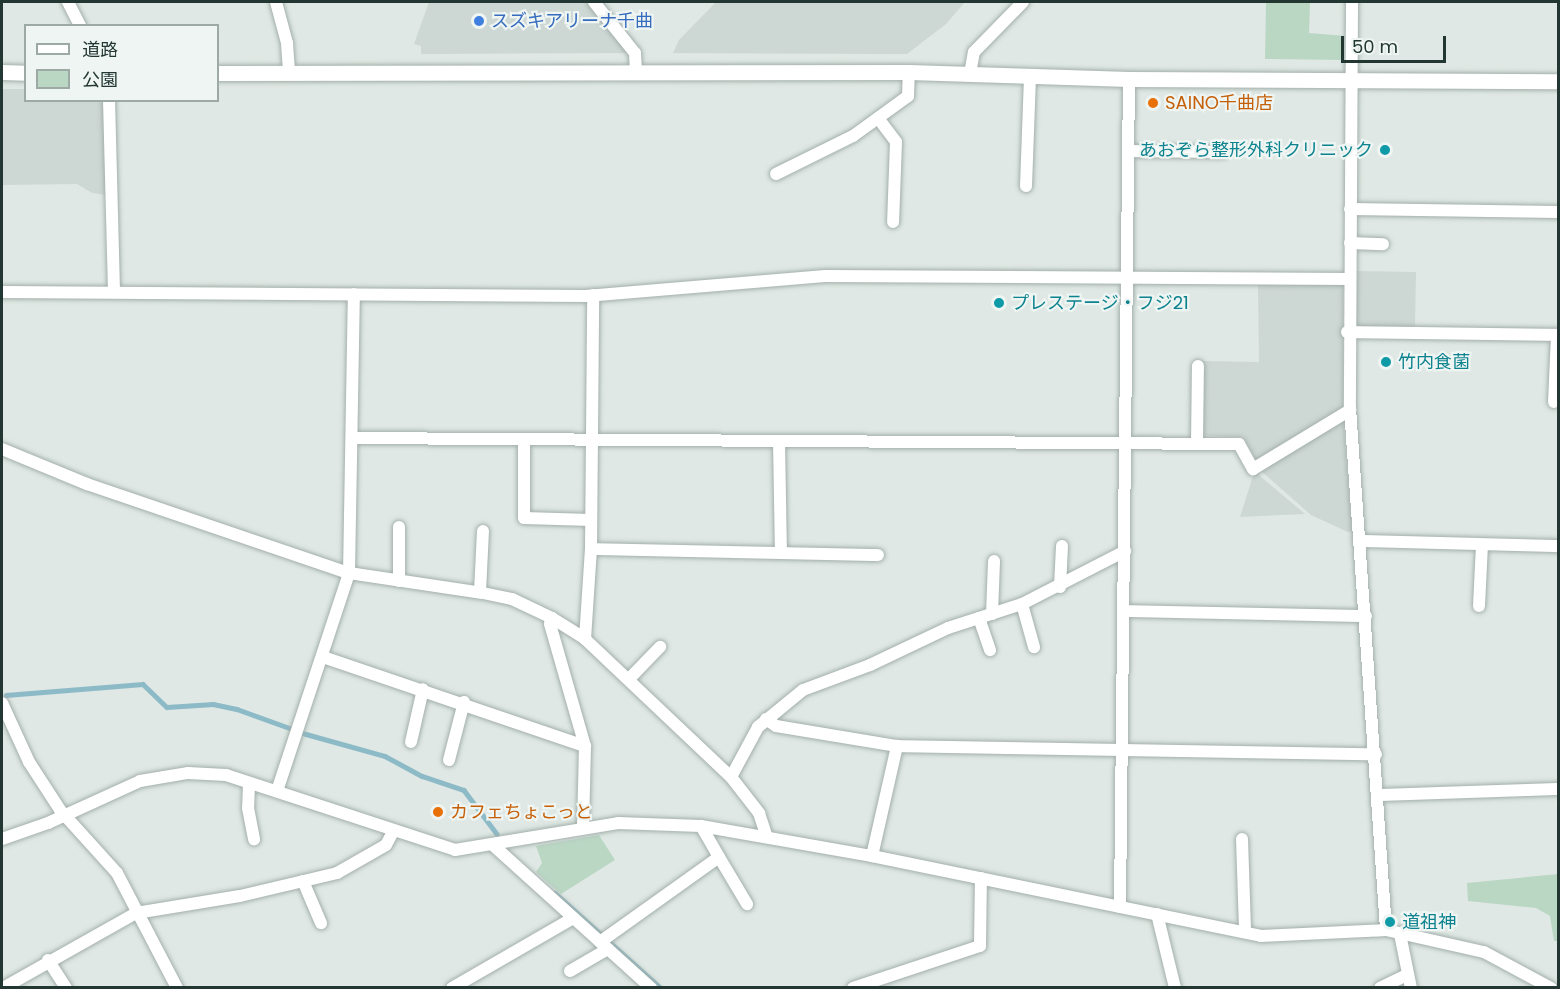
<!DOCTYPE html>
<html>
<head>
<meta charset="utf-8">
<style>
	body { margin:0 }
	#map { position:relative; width:1560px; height:989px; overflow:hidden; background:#dfe8e4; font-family:Poppins,"Noto Sans JP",sans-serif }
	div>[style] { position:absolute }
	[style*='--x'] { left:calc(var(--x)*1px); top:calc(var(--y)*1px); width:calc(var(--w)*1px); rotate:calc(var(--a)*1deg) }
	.built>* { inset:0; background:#cdd7d3; transform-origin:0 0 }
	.green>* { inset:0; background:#bad7c4 }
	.stream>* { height:4.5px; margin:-2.25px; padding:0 2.25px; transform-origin:2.25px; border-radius:2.25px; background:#8dbac7 }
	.roads { filter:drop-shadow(0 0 2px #a3afab) drop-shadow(0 0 2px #a3afab) }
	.minor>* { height:12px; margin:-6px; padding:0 6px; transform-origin:6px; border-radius:6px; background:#fff }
	.tertiary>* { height:15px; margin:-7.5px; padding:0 7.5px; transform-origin:7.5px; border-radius:7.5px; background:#fff }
	.dots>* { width:16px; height:16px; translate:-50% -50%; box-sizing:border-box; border:3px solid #eef5f2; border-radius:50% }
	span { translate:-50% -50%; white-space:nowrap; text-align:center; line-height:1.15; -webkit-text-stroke:4.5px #eef5f2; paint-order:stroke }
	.shop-label { font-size:18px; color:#366cbe }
	.left { translate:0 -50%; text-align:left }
	.food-label { font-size:18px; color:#c56008 }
	.culture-label { font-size:18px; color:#0d838f }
	.right { translate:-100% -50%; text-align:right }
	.frame { position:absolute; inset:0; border:3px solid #223632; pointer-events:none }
	.legend { position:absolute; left:24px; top:24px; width:195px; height:78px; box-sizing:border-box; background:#eef5f2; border:2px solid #9ca9a5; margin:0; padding:8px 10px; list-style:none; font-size:18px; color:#223632 }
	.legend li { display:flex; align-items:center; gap:12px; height:30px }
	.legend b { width:30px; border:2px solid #9ca9a5 }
	.scale { position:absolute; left:1341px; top:36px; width:105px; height:27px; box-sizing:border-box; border:3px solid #223632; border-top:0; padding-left:8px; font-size:18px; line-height:21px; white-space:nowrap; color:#223632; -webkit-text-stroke:4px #eef5f2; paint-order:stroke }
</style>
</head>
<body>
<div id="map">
	<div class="built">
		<i style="clip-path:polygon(429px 2px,588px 2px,628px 53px,421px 54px,421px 46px,414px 44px)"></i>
		<i style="clip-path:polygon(716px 2px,880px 3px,965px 2px,946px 24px,907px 54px,673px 53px,679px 40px)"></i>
		<i style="clip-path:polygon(2px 89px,25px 89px,26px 100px,104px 101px,107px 195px,92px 193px,77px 184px,2px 185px)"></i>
		<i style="left:1356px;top:271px;width:60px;height:56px;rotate:1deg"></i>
		<i style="clip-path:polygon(1258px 284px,1343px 284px,1343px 408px,1257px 461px,1243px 437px,1199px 435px,1202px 361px,1259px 362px)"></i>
		<i style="clip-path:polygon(1343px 419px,1352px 531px,1348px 532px,1311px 515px,1260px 470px)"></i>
		<i style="clip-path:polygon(1258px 472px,1260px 476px,1305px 514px,1240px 517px,1253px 476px)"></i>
	</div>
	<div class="green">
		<i style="clip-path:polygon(1266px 2px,1310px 2px,1309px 33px,1345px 36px,1344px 60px,1265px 59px)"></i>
		<i style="clip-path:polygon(599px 835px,615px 860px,561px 894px,536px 872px,542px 863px,536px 846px)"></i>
		<i style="clip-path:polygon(1558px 874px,1558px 941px,1554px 941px,1550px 916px,1536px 908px,1468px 901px,1467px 883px)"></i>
	</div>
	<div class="stream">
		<i style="--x:6;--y:695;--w:137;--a:-4.6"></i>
		<i style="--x:143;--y:684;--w:33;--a:44"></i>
		<i style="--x:167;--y:707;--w:46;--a:-3.7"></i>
		<i style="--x:213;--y:704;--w:25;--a:12"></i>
		<i style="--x:237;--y:709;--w:73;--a:19.9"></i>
		<i style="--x:306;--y:734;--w:82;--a:15.6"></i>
		<i style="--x:385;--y:756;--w:42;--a:28.4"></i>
		<i style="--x:422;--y:776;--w:44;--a:18.4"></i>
		<i style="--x:464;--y:790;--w:55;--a:53.1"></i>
		<i style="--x:555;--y:893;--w:142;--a:41.9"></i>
	</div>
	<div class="roads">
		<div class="minor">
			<i style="--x:68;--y:2;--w:27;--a:63"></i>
			<i style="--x:276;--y:2;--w:42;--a:75"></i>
			<i style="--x:287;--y:43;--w:29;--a:86"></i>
			<i style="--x:594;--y:2;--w:65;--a:51.2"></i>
			<i style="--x:635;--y:53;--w:20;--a:87"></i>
			<i style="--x:1352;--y:2;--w:406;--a:90.3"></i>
			<i style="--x:1350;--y:408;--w:523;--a:86.05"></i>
			<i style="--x:970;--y:74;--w:22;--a:-80"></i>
			<i style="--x:974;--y:52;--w:70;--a:-45.6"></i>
			<i style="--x:109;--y:100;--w:192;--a:88.5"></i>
			<i style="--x:878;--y:118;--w:30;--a:53"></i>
			<i style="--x:896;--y:142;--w:80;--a:92.1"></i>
			<i style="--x:1129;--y:151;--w:94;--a:0.6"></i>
			<i style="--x:776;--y:174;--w:86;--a:-26.3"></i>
			<i style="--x:853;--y:136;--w:68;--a:-36"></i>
			<i style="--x:908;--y:96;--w:24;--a:-88"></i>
			<i style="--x:1026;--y:186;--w:110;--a:-87.9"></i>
			<i style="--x:1350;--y:209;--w:208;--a:0.8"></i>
			<i style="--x:1350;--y:243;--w:33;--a:2"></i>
			<i style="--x:2;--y:292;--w:584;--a:0.39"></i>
			<i style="--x:586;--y:296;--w:240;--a:-4.8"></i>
			<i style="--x:825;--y:276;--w:525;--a:0.33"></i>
			<i style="--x:1347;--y:332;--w:211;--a:0.8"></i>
			<i style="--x:1554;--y:402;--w:67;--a:-87.4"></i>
			<i style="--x:353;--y:438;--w:886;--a:0.39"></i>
			<i style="--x:1239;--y:444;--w:29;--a:61"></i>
			<i style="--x:1253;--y:469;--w:114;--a:-31.3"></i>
			<i style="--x:524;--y:439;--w:79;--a:90"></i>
			<i style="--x:524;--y:518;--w:67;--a:1.7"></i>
			<i style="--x:779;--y:441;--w:112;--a:89"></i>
			<i style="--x:1197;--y:443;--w:77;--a:-89.3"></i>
			<i style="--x:2;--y:449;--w:92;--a:22.4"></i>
			<i style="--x:87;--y:484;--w:277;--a:18.8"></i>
			<i style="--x:349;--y:573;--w:135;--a:8.5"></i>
			<i style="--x:483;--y:593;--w:30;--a:12"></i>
			<i style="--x:512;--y:599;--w:44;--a:25.4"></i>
			<i style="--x:552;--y:618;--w:39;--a:32"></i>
			<i style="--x:585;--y:639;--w:201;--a:43.4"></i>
			<i style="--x:731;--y:777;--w:46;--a:52.1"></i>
			<i style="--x:759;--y:813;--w:23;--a:72"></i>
			<i style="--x:399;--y:527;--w:54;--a:90"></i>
			<i style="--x:1361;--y:541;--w:197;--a:1.5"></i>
			<i style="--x:591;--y:549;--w:287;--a:1.2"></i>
			<i style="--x:1060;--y:587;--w:41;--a:-87.2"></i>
			<i style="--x:480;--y:592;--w:61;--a:-87.2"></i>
			<i style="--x:1022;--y:604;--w:45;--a:74.4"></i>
			<i style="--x:1479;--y:606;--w:61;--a:-87.2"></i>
			<i style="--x:1125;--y:611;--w:241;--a:1.2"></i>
			<i style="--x:992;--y:614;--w:53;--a:-87.8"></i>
			<i style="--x:552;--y:618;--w:6;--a:108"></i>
			<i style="--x:550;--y:624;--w:127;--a:74"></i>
			<i style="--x:585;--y:746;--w:82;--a:91.4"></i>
			<i style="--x:979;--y:618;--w:34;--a:71"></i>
			<i style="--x:585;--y:639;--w:90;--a:-86.2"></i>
			<i style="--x:591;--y:549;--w:254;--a:-89.5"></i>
			<i style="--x:323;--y:657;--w:277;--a:18.8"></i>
			<i style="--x:629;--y:679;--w:45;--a:-45.9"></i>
			<i style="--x:2;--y:703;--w:65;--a:65.4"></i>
			<i style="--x:29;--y:762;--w:57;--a:57.1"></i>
			<i style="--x:60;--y:810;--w:85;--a:47.9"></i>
			<i style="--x:117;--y:873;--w:130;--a:62.4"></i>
			<i style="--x:766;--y:719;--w:12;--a:35"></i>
			<i style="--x:776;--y:726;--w:123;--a:9.4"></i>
			<i style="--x:897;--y:746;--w:479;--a:1"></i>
			<i style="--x:411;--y:742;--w:54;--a:-77.2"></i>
			<i style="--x:449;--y:760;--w:60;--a:-75.5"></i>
			<i style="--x:731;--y:777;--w:57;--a:-61.6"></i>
			<i style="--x:758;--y:727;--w:58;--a:-39.4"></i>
			<i style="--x:803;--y:690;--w:72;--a:-20.5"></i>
			<i style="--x:870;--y:665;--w:86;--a:-25.4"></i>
			<i style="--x:948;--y:628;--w:78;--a:-18"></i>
			<i style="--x:1022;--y:604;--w:116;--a:-27.2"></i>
			<i style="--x:249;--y:783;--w:25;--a:92"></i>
			<i style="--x:248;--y:808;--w:32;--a:79"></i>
			<i style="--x:277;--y:791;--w:230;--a:-71.7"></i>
			<i style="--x:349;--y:573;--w:279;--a:-89"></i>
			<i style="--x:1379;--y:795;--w:179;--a:-1.9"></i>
			<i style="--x:2;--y:839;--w:49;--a:-19.2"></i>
			<i style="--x:48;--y:823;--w:101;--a:-24.5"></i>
			<i style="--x:140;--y:781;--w:49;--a:-9.5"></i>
			<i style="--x:188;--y:773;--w:38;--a:3"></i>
			<i style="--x:226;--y:775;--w:241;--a:18.1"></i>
			<i style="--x:455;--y:850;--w:165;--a:-9.4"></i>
			<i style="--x:618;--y:823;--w:83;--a:2.1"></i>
			<i style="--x:701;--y:826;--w:174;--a:10"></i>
			<i style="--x:872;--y:856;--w:397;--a:11.6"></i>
			<i style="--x:1261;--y:936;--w:125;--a:-2.7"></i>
			<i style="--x:1386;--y:930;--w:100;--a:12.7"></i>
			<i style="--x:1484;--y:952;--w:76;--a:28.2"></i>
			<i style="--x:1242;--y:839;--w:92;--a:88.1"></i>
			<i style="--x:494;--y:846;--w:212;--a:42.1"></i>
			<i style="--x:872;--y:856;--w:113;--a:-77.2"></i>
			<i style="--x:719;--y:857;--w:55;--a:59.2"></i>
			<i style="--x:303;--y:881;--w:46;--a:66.8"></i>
			<i style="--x:1120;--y:907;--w:828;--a:-89.38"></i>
			<i style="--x:1157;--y:914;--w:76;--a:76.3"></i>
			<i style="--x:1400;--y:934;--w:55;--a:78.5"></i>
			<i style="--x:600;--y:942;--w:146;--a:-35.5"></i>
			<i style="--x:719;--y:857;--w:36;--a:-120"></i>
			<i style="--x:48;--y:960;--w:33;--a:57"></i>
			<i style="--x:570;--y:971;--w:44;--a:-30.1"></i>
			<i style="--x:3;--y:988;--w:153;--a:-29.4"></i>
			<i style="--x:136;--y:913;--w:105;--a:-9.3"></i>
			<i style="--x:240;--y:896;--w:100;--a:-13.3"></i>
			<i style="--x:337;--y:873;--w:56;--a:-29.7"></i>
			<i style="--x:386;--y:845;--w:15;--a:-62"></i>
			<i style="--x:452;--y:988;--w:140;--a:-30"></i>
			<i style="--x:853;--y:988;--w:134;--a:-18.3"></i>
			<i style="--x:980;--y:946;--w:68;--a:-89.2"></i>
			<i style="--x:1380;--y:988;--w:30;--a:-26"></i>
		</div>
		<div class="tertiary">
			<i style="--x:2;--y:72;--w:24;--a:2"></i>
			<i style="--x:218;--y:73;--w:691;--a:-0.08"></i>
			<i style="--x:909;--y:72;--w:220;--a:1.8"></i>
			<i style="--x:1129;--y:79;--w:429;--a:0.3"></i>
		</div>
	</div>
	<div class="dots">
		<i style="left:479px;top:21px;background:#3f7fe0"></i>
		<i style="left:1153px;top:103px;background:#e8710a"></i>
		<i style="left:1385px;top:150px;background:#0f9aa8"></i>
		<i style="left:999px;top:303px;background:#0f9aa8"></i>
		<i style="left:1386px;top:362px;background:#0f9aa8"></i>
		<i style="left:438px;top:812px;background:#e8710a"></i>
		<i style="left:1390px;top:922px;background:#0f9aa8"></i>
	</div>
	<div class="shop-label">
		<span class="left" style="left:491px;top:21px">スズキアリーナ千曲</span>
	</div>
	<div class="food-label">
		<span class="left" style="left:1165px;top:103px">SAINO千曲店</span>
		<span class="left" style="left:450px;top:812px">カフェちょこっと</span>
	</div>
	<div class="culture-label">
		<span class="right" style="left:1373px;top:150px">あおぞら整形外科クリニック</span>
		<span class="left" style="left:1011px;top:303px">プレステージ・フジ21</span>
		<span class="left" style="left:1398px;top:362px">竹内食菌</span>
		<span class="left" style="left:1402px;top:922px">道祖神</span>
	</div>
	<div class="frame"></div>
	<ul class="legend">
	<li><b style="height:8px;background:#fff"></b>道路</li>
	<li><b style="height:16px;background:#bad7c4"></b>公園</li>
	</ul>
	<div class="scale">50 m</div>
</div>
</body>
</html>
